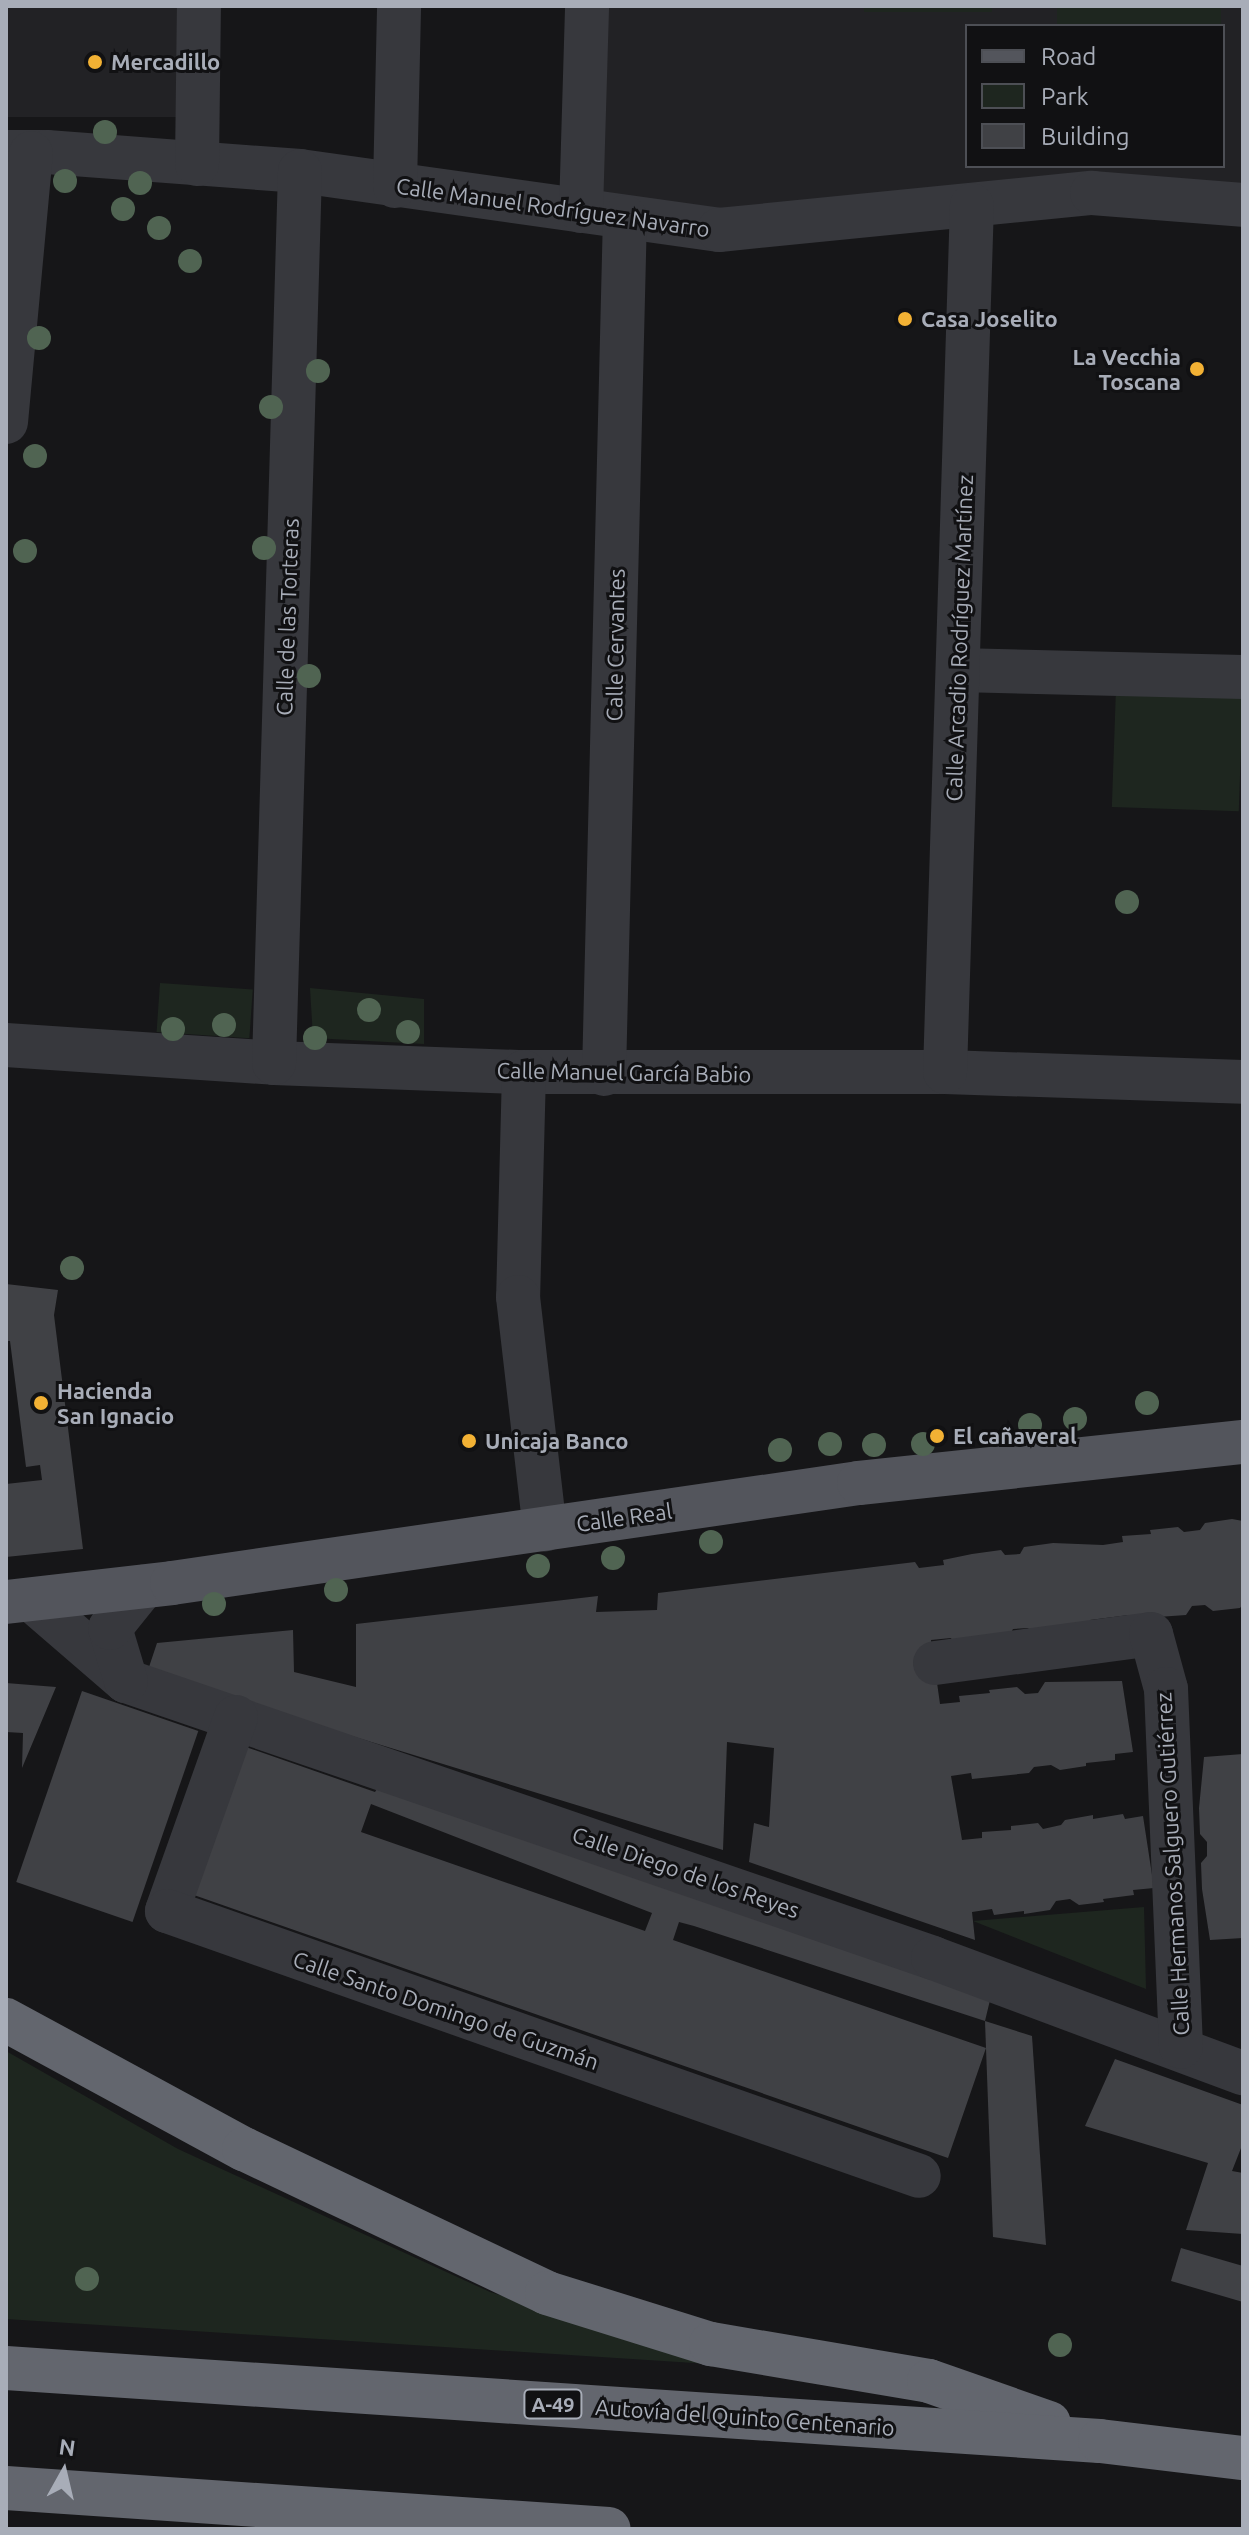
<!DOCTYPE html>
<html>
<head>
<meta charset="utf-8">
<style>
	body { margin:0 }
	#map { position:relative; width:1249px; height:2535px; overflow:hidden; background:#161618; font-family:Ubuntu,sans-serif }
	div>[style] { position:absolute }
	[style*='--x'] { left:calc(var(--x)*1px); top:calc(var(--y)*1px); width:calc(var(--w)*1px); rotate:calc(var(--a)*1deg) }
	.built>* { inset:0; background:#222225; transform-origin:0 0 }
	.green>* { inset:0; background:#1e261f; transform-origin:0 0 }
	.building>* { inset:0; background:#404145; transform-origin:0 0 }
	.minor>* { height:44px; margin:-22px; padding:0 22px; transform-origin:22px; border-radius:22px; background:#37383d }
	.major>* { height:44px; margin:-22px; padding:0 22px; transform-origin:22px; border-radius:22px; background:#53555c }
	.highway>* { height:44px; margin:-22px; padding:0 22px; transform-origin:22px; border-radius:22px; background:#63666e }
	.trees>* { width:24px; height:24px; margin:-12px; border-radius:50%; background:#506452 }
	.dots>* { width:22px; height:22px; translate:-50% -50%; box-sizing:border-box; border:4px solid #111113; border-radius:50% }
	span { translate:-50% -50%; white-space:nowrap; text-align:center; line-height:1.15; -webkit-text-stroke:6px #111113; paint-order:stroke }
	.shield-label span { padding:2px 6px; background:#111113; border:2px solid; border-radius:6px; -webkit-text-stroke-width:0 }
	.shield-label { font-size:20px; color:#a8adb8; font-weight:700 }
	.poi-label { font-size:22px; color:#a8adb8; font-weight:700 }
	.left { translate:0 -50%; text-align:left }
	.right { translate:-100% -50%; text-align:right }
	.street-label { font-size:22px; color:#a8adb8 }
	.frame { position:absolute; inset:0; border:8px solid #a8adb8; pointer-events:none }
	.legend { position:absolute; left:965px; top:24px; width:260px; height:144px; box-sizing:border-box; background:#111113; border:2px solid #4d4f55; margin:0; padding:10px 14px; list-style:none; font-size:24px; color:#a8adb8 }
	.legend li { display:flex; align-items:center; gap:16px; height:40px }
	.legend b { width:40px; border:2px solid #4d4f55 }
	.north { position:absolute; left:24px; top:2431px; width:80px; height:80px; -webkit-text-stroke:6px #111113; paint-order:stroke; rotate:8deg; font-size:22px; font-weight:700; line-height:32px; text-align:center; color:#a8adb8 }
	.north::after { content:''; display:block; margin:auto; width:28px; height:36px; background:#a8adb8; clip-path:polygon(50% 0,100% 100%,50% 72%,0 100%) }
</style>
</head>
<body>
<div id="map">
	<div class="built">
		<i style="left:6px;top:6px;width:179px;height:111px"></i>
		<i style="clip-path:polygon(evenodd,587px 6px,1243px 6px,1243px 205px,723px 230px,581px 207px,587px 6px,967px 26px,1223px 26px,1223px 166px,967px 166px,967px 26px)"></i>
	</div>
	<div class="green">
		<i style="left:864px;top:6px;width:128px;height:6px"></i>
		<i style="left:1057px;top:6px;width:164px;height:20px"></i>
		<i style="left:1116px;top:688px;width:127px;height:119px;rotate:2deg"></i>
		<i style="left:160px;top:983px;width:93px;height:49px;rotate:4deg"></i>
		<i style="clip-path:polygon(310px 988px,424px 999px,424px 1044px,313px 1038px)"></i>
		<i style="clip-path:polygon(1144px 1907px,1146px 1989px,973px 1921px)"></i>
		<i style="clip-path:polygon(6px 2051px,178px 2149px,490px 2292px,725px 2365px,6px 2319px)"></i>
	</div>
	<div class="building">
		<i style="clip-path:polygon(6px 1284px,58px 1290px,54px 1315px,83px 1549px,6px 1557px,6px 1484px,42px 1480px,40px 1465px,26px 1467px,10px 1341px,6px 1341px)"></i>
		<i style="clip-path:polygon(1232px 1519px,1243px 1521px,1243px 1604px,1240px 1608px,1213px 1611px,1205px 1605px,1192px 1606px,1186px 1615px,1130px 1619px,1129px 1615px,1090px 1620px,1090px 1625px,1035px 1635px,1028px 1628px,1013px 1629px,1008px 1638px,953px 1643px,951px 1638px,931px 1640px,940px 1704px,960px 1702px,959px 1696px,990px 1693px,989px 1690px,1017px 1687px,1025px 1694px,1038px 1693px,1045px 1682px,1122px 1681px,1133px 1752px,1115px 1754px,1115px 1760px,1086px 1763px,1086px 1766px,1060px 1770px,1051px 1765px,1034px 1767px,1029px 1773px,972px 1779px,971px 1773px,951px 1776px,962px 1840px,982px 1838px,982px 1832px,1011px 1830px,1011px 1826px,1038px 1823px,1043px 1829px,1061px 1825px,1065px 1820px,1093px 1815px,1093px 1819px,1123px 1814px,1125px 1819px,1143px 1816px,1154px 1888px,1133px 1890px,1134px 1895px,1103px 1899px,1104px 1902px,1079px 1905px,1070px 1899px,1056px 1901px,1050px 1910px,1024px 1914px,1024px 1911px,994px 1915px,992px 1909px,972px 1912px,975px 1940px,749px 1862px,754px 1823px,769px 1827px,774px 1748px,727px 1742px,723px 1850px,147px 1673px,157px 1643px,293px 1630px,294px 1672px,356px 1687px,356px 1624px,598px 1596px,596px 1612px,657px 1610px,658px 1593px,915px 1562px,919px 1568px,944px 1565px,943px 1560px,972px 1554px,1001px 1550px,1005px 1555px,1020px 1554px,1024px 1547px,1053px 1543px,1103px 1545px,1123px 1542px,1122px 1536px,1151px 1534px,1150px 1530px,1178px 1527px,1184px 1532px,1200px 1530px,1205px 1523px)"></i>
		<i style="clip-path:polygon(6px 1683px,56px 1687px,22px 1768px,23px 1733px,6px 1732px)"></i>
		<i style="left:82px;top:1691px;width:123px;height:202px;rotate:19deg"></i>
		<i style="clip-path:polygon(evenodd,243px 1746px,375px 1792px,383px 1779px,991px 1996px,985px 2021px,694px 1926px,679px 1922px,673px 1940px,986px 2048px,948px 2158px,191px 1894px,243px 1746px,371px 1804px,652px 1913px,645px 1931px,361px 1832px,371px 1804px)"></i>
		<i style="clip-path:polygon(1243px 1754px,1243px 1938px,1210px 1940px,1202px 1889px,1201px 1863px,1207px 1856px,1207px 1842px,1200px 1834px,1199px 1808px,1204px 1757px)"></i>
		<i style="clip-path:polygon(985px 2021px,1032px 2036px,1046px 2245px,993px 2237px)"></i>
		<i style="clip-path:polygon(1115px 2059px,1243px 2105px,1243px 2143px,1232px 2171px,1243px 2173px,1243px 2234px,1186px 2230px,1208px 2163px,1085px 2126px)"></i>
		<i style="clip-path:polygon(1181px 2248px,1243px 2266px,1243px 2302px,1171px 2281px)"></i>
	</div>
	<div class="minor">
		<i style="--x:6;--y:152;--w:41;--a:0"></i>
		<i style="--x:47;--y:152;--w:254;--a:4.3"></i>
		<i style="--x:300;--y:171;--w:423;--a:8"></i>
		<i style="--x:719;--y:230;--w:375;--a:-5.7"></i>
		<i style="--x:1092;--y:193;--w:151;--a:4.5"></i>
		<i style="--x:197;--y:164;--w:158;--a:-89.3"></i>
		<i style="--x:395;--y:186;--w:180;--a:-88.7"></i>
		<i style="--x:581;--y:211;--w:205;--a:-88.3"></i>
		<i style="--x:6;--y:422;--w:270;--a:-84.7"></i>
		<i style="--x:958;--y:670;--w:285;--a:1.4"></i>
		<i style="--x:6;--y:1045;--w:269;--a:3.8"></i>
		<i style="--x:274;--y:1063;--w:250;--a:2.1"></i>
		<i style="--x:524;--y:1072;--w:421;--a:0"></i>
		<i style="--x:945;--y:1072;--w:298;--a:1.9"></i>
		<i style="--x:274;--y:1063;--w:892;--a:-88.33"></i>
		<i style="--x:524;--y:1072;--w:225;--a:91.5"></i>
		<i style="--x:518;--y:1297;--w:234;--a:83.4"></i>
		<i style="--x:945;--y:1072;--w:867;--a:-88.22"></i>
		<i style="--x:604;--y:1074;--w:857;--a:-88.6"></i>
		<i style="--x:32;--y:1600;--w:124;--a:40.8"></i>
		<i style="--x:126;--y:1681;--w:853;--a:18.94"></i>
		<i style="--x:933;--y:1958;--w:331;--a:20.4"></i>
		<i style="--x:935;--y:1663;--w:218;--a:-7.6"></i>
		<i style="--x:1151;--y:1634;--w:57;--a:74.7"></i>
		<i style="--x:1166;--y:1689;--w:358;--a:87.6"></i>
		<i style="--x:126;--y:1681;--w:55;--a:-106.8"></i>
		<i style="--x:110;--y:1628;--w:53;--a:-51.2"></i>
		<i style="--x:236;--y:1717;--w:206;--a:109.6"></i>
		<i style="--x:167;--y:1911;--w:797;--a:19.41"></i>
	</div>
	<div class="major">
		<i style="--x:6;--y:1602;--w:167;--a:-6.5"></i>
		<i style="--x:172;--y:1583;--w:694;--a:-8.28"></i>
		<i style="--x:859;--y:1483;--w:386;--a:-6.1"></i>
	</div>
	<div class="highway">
		<i style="--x:6;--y:2020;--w:271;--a:28.5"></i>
		<i style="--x:244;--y:2149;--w:335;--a:25.4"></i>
		<i style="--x:547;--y:2293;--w:172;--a:17.3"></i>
		<i style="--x:711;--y:2344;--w:221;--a:9.6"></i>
		<i style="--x:929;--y:2381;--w:127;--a:19.3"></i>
		<i style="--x:6;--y:2368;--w:1096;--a:3.82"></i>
		<i style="--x:1100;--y:2441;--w:144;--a:6.8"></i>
		<i style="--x:6;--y:2488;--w:604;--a:3.89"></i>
	</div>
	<div class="trees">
		<i style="left:105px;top:132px"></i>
		<i style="left:65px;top:181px"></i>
		<i style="left:140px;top:183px"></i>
		<i style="left:123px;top:209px"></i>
		<i style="left:159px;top:228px"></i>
		<i style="left:190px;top:261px"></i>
		<i style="left:39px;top:338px"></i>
		<i style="left:318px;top:371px"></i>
		<i style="left:271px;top:407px"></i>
		<i style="left:35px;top:456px"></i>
		<i style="left:264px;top:548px"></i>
		<i style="left:25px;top:551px"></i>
		<i style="left:309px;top:676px"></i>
		<i style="left:1127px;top:902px"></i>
		<i style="left:369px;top:1010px"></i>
		<i style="left:224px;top:1025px"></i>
		<i style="left:173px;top:1029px"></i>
		<i style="left:408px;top:1032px"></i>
		<i style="left:315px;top:1038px"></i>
		<i style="left:72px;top:1268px"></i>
		<i style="left:1147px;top:1403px"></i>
		<i style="left:1075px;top:1419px"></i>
		<i style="left:1030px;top:1425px"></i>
		<i style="left:830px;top:1444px"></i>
		<i style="left:923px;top:1444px"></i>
		<i style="left:874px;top:1445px"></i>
		<i style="left:780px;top:1450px"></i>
		<i style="left:711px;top:1542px"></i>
		<i style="left:613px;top:1558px"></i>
		<i style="left:538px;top:1566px"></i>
		<i style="left:336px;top:1590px"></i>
		<i style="left:214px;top:1604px"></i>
		<i style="left:87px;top:2279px"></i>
		<i style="left:1060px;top:2345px"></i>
	</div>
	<div class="dots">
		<i style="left:95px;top:62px;background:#f2b134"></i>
		<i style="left:905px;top:319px;background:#f2b134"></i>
		<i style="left:1197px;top:369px;background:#f2b134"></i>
		<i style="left:41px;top:1403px;background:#f2b134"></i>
		<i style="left:937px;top:1436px;background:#f2b134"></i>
		<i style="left:469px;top:1441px;background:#f2b134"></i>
	</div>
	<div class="shield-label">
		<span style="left:553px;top:2404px">A-49</span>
	</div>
	<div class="poi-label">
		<span class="left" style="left:111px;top:62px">Mercadillo</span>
		<span class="left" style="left:921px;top:319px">Casa Joselito</span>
		<span class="right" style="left:1181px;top:369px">La Vecchia<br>Toscana</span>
		<span class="left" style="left:57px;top:1403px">Hacienda<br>San Ignacio</span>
		<span class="left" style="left:953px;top:1436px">El cañaveral</span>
		<span class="left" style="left:485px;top:1441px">Unicaja Banco</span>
	</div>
	<div class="street-label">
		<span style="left:553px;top:207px;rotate:8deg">Calle Manuel Rodríguez Navarro</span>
		<span style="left:287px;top:617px;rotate:-88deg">Calle de las Torteras</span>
		<span style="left:959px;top:638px;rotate:-88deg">Calle Arcadio Rodríguez Martínez</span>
		<span style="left:615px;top:645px;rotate:-89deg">Calle Cervantes</span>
		<span style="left:624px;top:1072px;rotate:1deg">Calle Manuel García Babio</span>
		<span style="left:624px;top:1517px;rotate:-8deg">Calle Real</span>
		<span style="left:1172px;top:1864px;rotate:-93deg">Calle Hermanos Salguero Gutiérrez</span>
		<span style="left:686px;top:1872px;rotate:19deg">Calle Diego de los Reyes</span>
		<span style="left:446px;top:2010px;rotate:19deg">Calle Santo Domingo de Guzmán</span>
		<span style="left:745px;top:2417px;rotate:4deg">Autovía del Quinto Centenario</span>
	</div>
	<div class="frame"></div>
	<ul class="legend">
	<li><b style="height:10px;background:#53555c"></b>Road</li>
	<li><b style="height:22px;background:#1e261f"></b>Park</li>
	<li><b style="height:22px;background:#404145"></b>Building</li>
	</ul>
	<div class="north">N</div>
</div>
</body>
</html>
